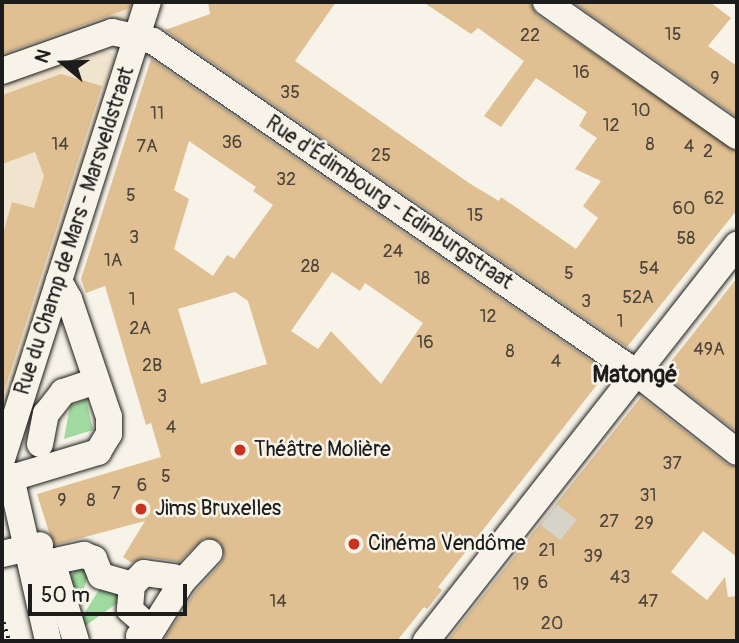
<!DOCTYPE html>
<html>
<head>
<meta charset="utf-8">
<style>
	body { margin:0 }
	#map { position:relative; width:739px; height:643px; overflow:hidden; background:#f7f3e8; font-family:Pangolin,sans-serif }
	div>[style] { position:absolute }
	[style*='--x'] { left:calc(var(--x)*1px); top:calc(var(--y)*1px); width:calc(var(--w)*1px); rotate:calc(var(--a)*1deg) }
	.built>* { inset:0; background:#f0e4ce }
	.green>* { inset:0; background:#a0daa0 }
	.building>* { inset:0; background:#e0c093 }
	.minor-tunnel>* { height:26px; margin-top:-13px; transform-origin:0; background:repeating-linear-gradient(90deg,#d6d3c9 0 26px,transparent 0 39px) }
	.path>* { height:3.5px; margin-top:-1.75px; transform-origin:0; background:repeating-linear-gradient(90deg,#1c1c1c 0 2px,transparent 0 7px) }
	.roads { filter:drop-shadow(0 0 2px #1c1c1c) drop-shadow(0 0 2px #1c1c1c) }
	.minor>* { height:26px; margin:-13px; padding:0 13px; transform-origin:13px; border-radius:13px; background:#f7f3e8 }
	.dots>* { width:19px; height:19px; translate:-50% -50%; box-sizing:border-box; border:4px solid #f7f3e8; border-radius:50% }
	span { translate:-50% -50%; white-space:nowrap; text-align:center; line-height:1.15; -webkit-text-stroke:5px #f7f3e8; paint-order:stroke }
	.number-label { font-size:18px; color:#4d453a }
	.number-label span { -webkit-text-stroke-width:0 }
	.street-label { font-size:21px; color:#1c1c1c }
	.poi-label { font-size:21px; color:#1c1c1c }
	.left { translate:0 -50%; text-align:left }
	.neighbourhood-label { font-size:23px; color:#1c1c1c; font-weight:700 }
	.frame { position:absolute; inset:0; border:4px solid #1c1c1c; pointer-events:none }
	.north { position:absolute; left:28px; top:28px; width:70px; height:70px; -webkit-text-stroke:5px #f7f3e8; paint-order:stroke; rotate:289deg; font-size:19px; font-weight:700; line-height:28px; text-align:center; color:#1c1c1c }
	.north::after { content:''; display:block; margin:auto; width:24px; height:32px; background:#1c1c1c; clip-path:polygon(50% 0,100% 100%,50% 72%,0 100%) }
	.scale { position:absolute; left:28px; top:584px; width:159px; height:32px; box-sizing:border-box; border:4px solid #1c1c1c; border-top:0; padding-left:9px; font-size:21px; line-height:24px; white-space:nowrap; color:#1c1c1c; -webkit-text-stroke:5px #f7f3e8; paint-order:stroke }
</style>
</head>
<body>
<div id="map">
	<div class="built">
		<i style="clip-path:polygon(2px 2px,136px 2px,128px 17px,92px 29px,99px 50px,112px 53px,116px 61px,2px 436px)"></i>
	</div>
	<div class="green">
		<i style="clip-path:polygon(86px 399px,93px 430px,64px 439px,70px 406px)"></i>
		<i style="clip-path:polygon(80px 561px,91px 564px,84px 588px,76px 591px,70px 578px)"></i>
		<i style="clip-path:polygon(100px 588px,118px 591px,119px 602px,85px 626px,81px 619px)"></i>
	</div>
	<div class="building">
		<i style="clip-path:polygon(2px 2px,132px 2px,130px 8px,2px 54px)"></i>
		<i style="clip-path:polygon(208px 2px,336px 2px,295px 61px,469px 183px,499px 201px,501px 197px,576px 249px,598px 218px,583px 206px,601px 181px,575px 169px,597px 138px,579px 126px,587px 112px,536px 78px,501px 127px,484px 116px,524px 61px,478px 28px,471px 34px,423px 2px,530px 2px,537px 15px,737px 151px,737px 210px,627px 347px,165px 30px,210px 14px)"></i>
		<i style="clip-path:polygon(573px 2px,710px 2px,731px 18px,708px 46px,737px 66px,737px 117px)"></i>
		<i style="clip-path:polygon(evenodd,151px 59px,607px 372px,438px 587px,442px 590px,427px 609px,424px 607px,397px 641px,163px 641px,195px 592px,221px 563px,224px 556px,220px 542px,204px 538px,179px 562px,145px 557px,132px 563px,123px 557px,145px 521px,55px 545px,49px 532px,37px 494px,161px 457px,151px 423px,146px 425px,105px 286px,86px 293px,81px 279px,151px 59px,189px 141px,256px 187px,253px 191px,273px 205px,234px 259px,227px 255px,213px 276px,174px 249px,189px 199px,174px 190px,189px 141px,151px 59px,332px 272px,360px 291px,365px 283px,423px 323px,381px 384px,331px 331px,318px 349px,291px 331px,332px 272px,151px 59px,235px 292px,248px 301px,267px 364px,201px 384px,178px 309px,235px 292px)"></i>
		<i style="clip-path:polygon(61px 74px,102px 86px,2px 398px,2px 237px,12px 202px,34px 208px,44px 176px,35px 152px,2px 164px,2px 95px)"></i>
		<i style="clip-path:polygon(737px 278px,737px 432px,662px 373px)"></i>
		<i style="clip-path:polygon(641px 397px,727px 464px,737px 467px,737px 557px,703px 531px,671px 572px,707px 600px,725px 577px,728px 597px,737px 596px,737px 641px,447px 641px)"></i>
	</div>
	<div class="minor-tunnel">
		<i style="--x:548;--y:514;--w:36;--a:38"></i>
	</div>
	<div class="path">
		<i style="--x:2;--y:616;--w:26;--a:74"></i>
	</div>
	<div class="roads">
		<div class="minor">
			<i style="--x:546;--y:2;--w:233;--a:35.1"></i>
			<i style="--x:2;--y:71;--w:117;--a:-19.5"></i>
			<i style="--x:112;--y:32;--w:42;--a:12.4"></i>
			<i style="--x:153;--y:41;--w:588;--a:34.47"></i>
			<i style="--x:638;--y:374;--w:126;--a:38.2"></i>
			<i style="--x:40;--y:444;--w:31;--a:-79"></i>
			<i style="--x:46;--y:414;--w:28;--a:-52"></i>
			<i style="--x:63;--y:392;--w:22;--a:-18"></i>
			<i style="--x:2;--y:459;--w:480;--a:-72.3"></i>
			<i style="--x:2;--y:476;--w:16;--a:0"></i>
			<i style="--x:18;--y:476;--w:84;--a:-16.7"></i>
			<i style="--x:98;--y:452;--w:21;--a:-59"></i>
			<i style="--x:109;--y:434;--w:17;--a:-90"></i>
			<i style="--x:109;--y:417;--w:125;--a:-108.7"></i>
			<i style="--x:69;--y:299;--w:21;--a:-119"></i>
			<i style="--x:12;--y:482;--w:163;--a:77.2"></i>
			<i style="--x:2;--y:554;--w:39;--a:-13"></i>
			<i style="--x:60;--y:560;--w:25;--a:-12"></i>
			<i style="--x:84;--y:555;--w:11;--a:22"></i>
			<i style="--x:94;--y:559;--w:18;--a:68"></i>
			<i style="--x:101;--y:576;--w:32;--a:16"></i>
			<i style="--x:132;--y:585;--w:17;--a:-45"></i>
			<i style="--x:144;--y:573;--w:30;--a:8"></i>
			<i style="--x:52;--y:561;--w:84;--a:73.3"></i>
			<i style="--x:178;--y:580;--w:4;--a:27"></i>
			<i style="--x:182;--y:582;--w:40;--a:-47"></i>
			<i style="--x:132;--y:585;--w:25;--a:95"></i>
			<i style="--x:130;--y:610;--w:13;--a:42"></i>
			<i style="--x:139;--y:636;--w:11;--a:-15"></i>
			<i style="--x:150;--y:633;--w:60;--a:-57.9"></i>
			<i style="--x:426;--y:641;--w:504;--a:-51.86"></i>
		</div>
	</div>
	<div class="dots">
		<i style="left:240px;top:450px;background:#c8321e"></i>
		<i style="left:141px;top:509px;background:#c8321e"></i>
		<i style="left:354px;top:544px;background:#c8321e"></i>
	</div>
	<div class="number-label">
		<span style="left:673px;top:35px">15</span>
		<span style="left:530px;top:36px">22</span>
		<span style="left:581px;top:73px">16</span>
		<span style="left:715px;top:79px">9</span>
		<span style="left:290px;top:93px">35</span>
		<span style="left:641px;top:111px">10</span>
		<span style="left:157px;top:114px">11</span>
		<span style="left:611px;top:126px">12</span>
		<span style="left:232px;top:143px">36</span>
		<span style="left:60px;top:145px">14</span>
		<span style="left:650px;top:145px">8</span>
		<span style="left:147px;top:147px">7A</span>
		<span style="left:689px;top:147px">4</span>
		<span style="left:708px;top:152px">2</span>
		<span style="left:381px;top:156px">25</span>
		<span style="left:286px;top:180px">32</span>
		<span style="left:131px;top:196px">5</span>
		<span style="left:714px;top:199px">62</span>
		<span style="left:684px;top:209px">60</span>
		<span style="left:475px;top:216px">15</span>
		<span style="left:134px;top:238px">3</span>
		<span style="left:686px;top:239px">58</span>
		<span style="left:393px;top:252px">24</span>
		<span style="left:113px;top:261px">1A</span>
		<span style="left:310px;top:267px">28</span>
		<span style="left:649px;top:269px">54</span>
		<span style="left:569px;top:274px">5</span>
		<span style="left:422px;top:279px">18</span>
		<span style="left:638px;top:298px">52A</span>
		<span style="left:132px;top:300px">1</span>
		<span style="left:586px;top:302px">3</span>
		<span style="left:488px;top:317px">12</span>
		<span style="left:620px;top:322px">1</span>
		<span style="left:140px;top:329px">2A</span>
		<span style="left:425px;top:343px">16</span>
		<span style="left:709px;top:350px">49A</span>
		<span style="left:510px;top:352px">8</span>
		<span style="left:556px;top:362px">4</span>
		<span style="left:152px;top:366px">2B</span>
		<span style="left:162px;top:397px">3</span>
		<span style="left:171px;top:428px">4</span>
		<span style="left:672px;top:464px">37</span>
		<span style="left:166px;top:477px">5</span>
		<span style="left:142px;top:486px">6</span>
		<span style="left:116px;top:494px">7</span>
		<span style="left:648px;top:496px">31</span>
		<span style="left:62px;top:501px">9</span>
		<span style="left:91px;top:501px">8</span>
		<span style="left:609px;top:522px">27</span>
		<span style="left:644px;top:524px">29</span>
		<span style="left:547px;top:551px">21</span>
		<span style="left:593px;top:557px">39</span>
		<span style="left:620px;top:578px">43</span>
		<span style="left:543px;top:583px">6</span>
		<span style="left:521px;top:585px">19</span>
		<span style="left:278px;top:602px">14</span>
		<span style="left:648px;top:602px">47</span>
		<span style="left:552px;top:624px">20</span>
	</div>
	<div class="street-label">
		<span style="left:389px;top:203px;rotate:34deg">Rue d'Édimbourg - Edinburgstraat</span>
		<span style="left:75px;top:231px;rotate:-72deg">Rue du Champ de Mars - Marsveldstraat</span>
	</div>
	<div class="poi-label">
		<span class="left" style="left:254px;top:450px">Théâtre Molière</span>
		<span class="left" style="left:155px;top:509px">Jims Bruxelles</span>
		<span class="left" style="left:368px;top:544px">Cinéma Vendôme</span>
	</div>
	<div class="neighbourhood-label">
		<span style="left:635px;top:375px">Matongé</span>
	</div>
	<div class="frame"></div>
	<div class="north">N</div>
	<div class="scale">50 m</div>
</div>
</body>
</html>
